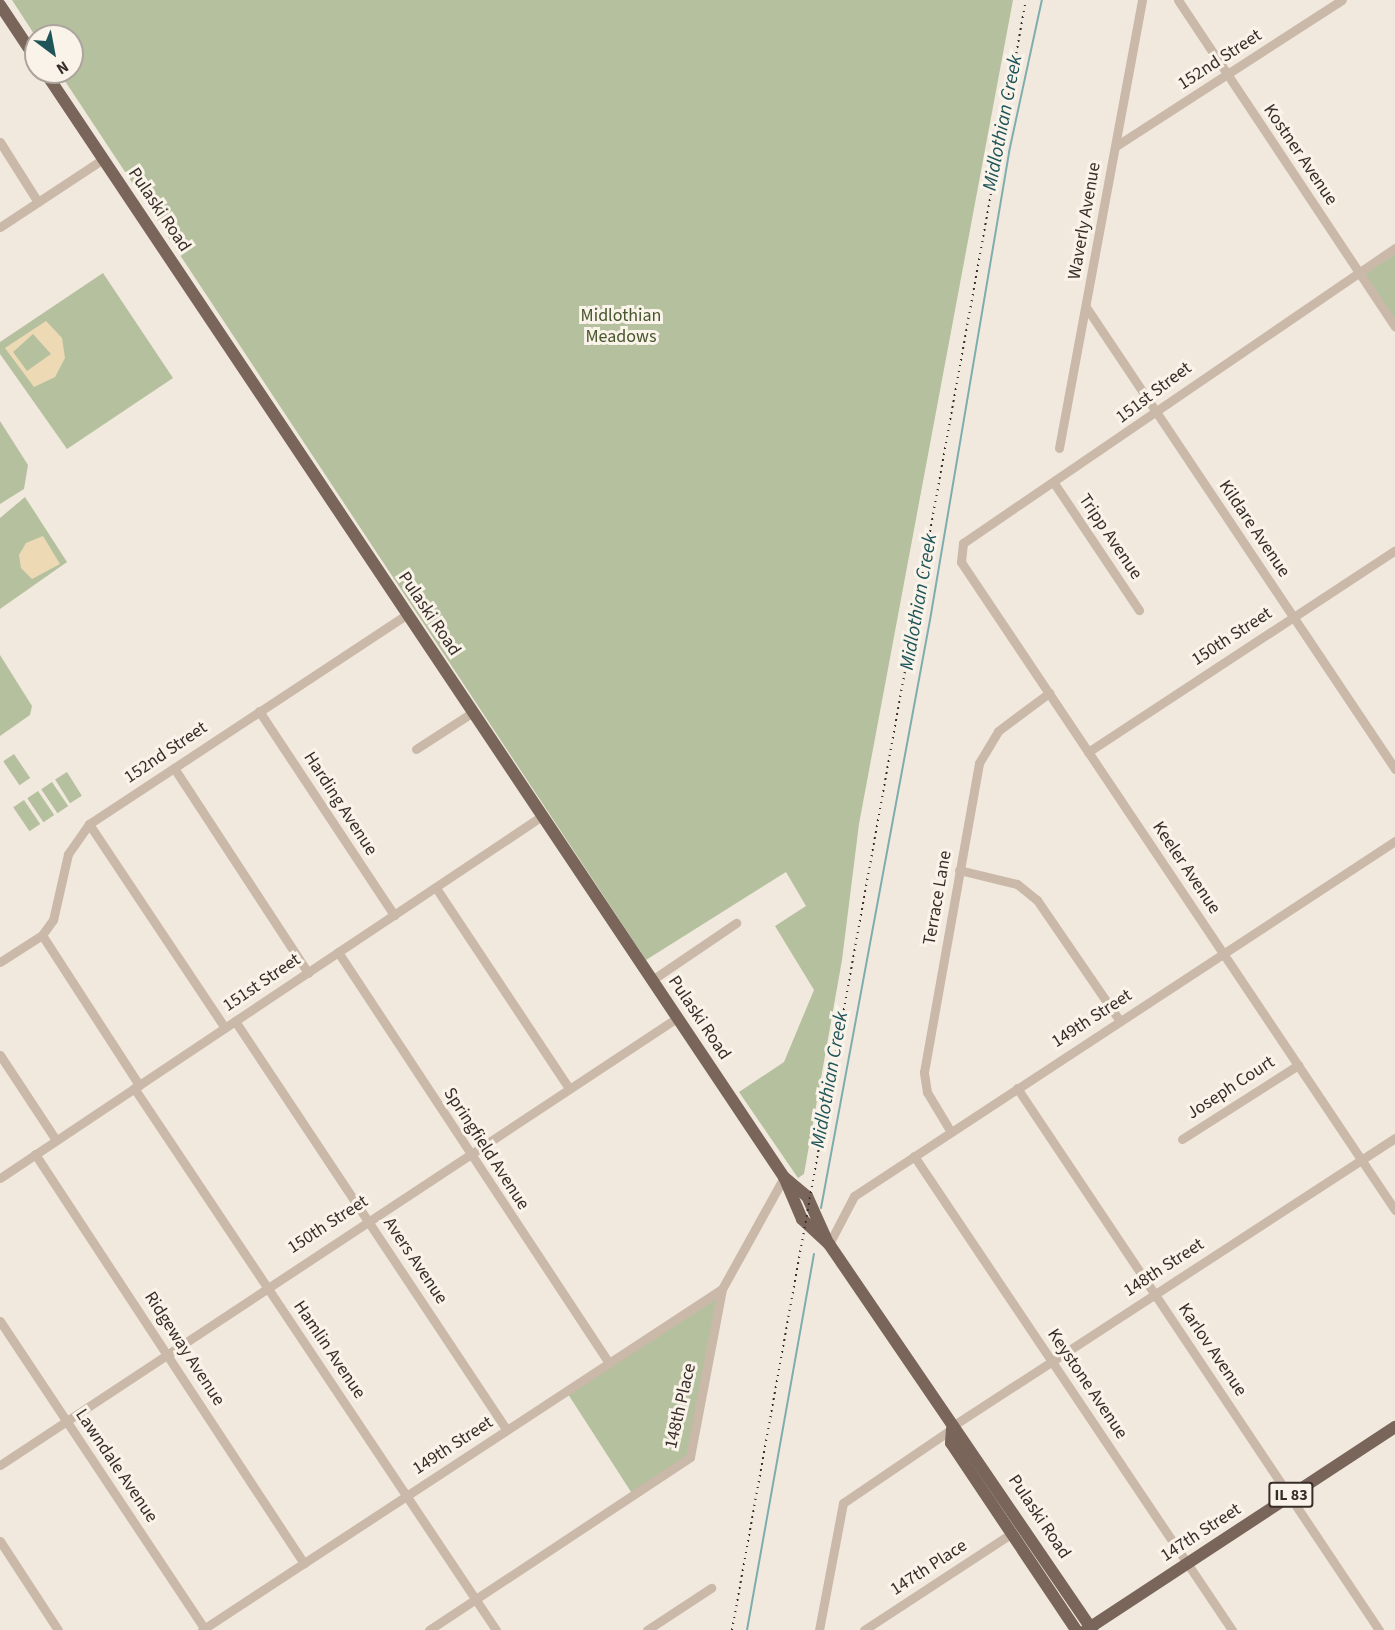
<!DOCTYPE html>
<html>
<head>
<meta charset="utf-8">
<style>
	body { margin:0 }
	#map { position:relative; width:1395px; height:1630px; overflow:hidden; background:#f2e9de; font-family:"Source Sans 3",sans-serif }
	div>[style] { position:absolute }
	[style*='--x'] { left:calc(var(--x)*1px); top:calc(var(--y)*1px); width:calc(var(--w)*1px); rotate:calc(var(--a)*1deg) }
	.green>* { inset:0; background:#b5c19e; transform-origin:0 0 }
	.sand>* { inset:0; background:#eddab5 }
	.stream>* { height:2px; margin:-1px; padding:0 1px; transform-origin:1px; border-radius:1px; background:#7dadaf }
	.minor>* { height:9px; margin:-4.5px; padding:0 4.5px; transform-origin:4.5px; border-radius:4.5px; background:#cab9a9 }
	.major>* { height:12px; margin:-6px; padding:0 6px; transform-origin:6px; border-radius:6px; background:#79655a }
	.rail>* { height:2px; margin-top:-1px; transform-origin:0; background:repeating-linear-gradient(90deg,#382e29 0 1.5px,transparent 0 6px) }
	span { translate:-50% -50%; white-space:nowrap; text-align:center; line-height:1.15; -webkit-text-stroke:6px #faf3ea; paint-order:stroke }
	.shield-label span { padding:2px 4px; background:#faf3ea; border:2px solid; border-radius:4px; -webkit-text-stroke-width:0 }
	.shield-label { font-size:16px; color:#382e29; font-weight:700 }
	.street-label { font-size:18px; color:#382e29 }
	.park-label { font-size:18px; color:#47562d }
	.water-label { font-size:20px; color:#1f5559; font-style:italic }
	.north { position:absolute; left:24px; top:24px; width:60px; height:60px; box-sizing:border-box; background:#faf3ea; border:2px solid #aca49d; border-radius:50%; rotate:148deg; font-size:16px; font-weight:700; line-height:24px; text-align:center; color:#382e29 }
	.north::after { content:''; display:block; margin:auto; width:21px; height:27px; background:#1f5559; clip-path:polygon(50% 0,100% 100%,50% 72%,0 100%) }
</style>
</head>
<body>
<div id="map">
	<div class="green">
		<i style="clip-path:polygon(12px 0,1013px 0,859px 824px,842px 960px,804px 1174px,798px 1178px,739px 1092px,784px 1062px,814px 990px,775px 926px,806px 906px,786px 872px,646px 960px,59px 72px,72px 72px,72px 36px,36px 37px)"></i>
		<i style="clip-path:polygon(1395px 248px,1395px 328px,1358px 272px)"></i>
		<i style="clip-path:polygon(103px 273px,173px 378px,67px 449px,0 354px,0 342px)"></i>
		<i style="clip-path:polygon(0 421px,28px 465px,24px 489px,0 504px)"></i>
		<i style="clip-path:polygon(25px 497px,67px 562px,0 609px,0 518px)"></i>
		<i style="clip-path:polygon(0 655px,32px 706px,30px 715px,0 736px)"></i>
		<i style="left:14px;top:754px;width:29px;height:13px;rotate:56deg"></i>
		<i style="left:67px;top:772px;width:28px;height:14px;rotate:58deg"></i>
		<i style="left:52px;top:782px;width:29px;height:13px;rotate:56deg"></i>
		<i style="left:38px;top:791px;width:29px;height:13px;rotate:56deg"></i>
		<i style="left:24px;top:800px;width:29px;height:13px;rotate:56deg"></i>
		<i style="clip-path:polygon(722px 1289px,690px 1457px,633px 1495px,566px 1391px)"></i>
	</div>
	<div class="sand">
		<i style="clip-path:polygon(evenodd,46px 321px,62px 338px,65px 358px,55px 377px,34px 387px,5px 348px,46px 321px,33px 334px,51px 354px,27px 371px,13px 352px,33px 334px)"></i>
		<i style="clip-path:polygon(43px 536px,60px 564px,32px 579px,21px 568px,19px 555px,26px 543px)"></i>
	</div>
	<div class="stream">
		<i style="--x:821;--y:1208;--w:598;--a:-79.5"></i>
		<i style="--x:930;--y:620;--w:475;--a:-80.4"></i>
		<i style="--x:1009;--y:152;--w:156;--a:-77.8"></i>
		<i style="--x:747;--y:1630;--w:382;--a:-79.9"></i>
	</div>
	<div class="minor">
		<i style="--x:1178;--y:0;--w:392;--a:56.4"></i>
		<i style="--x:0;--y:142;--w:71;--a:57.7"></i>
		<i style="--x:1116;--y:146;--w:269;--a:-32.9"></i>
		<i style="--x:0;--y:227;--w:123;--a:-33.4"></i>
		<i style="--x:1395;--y:248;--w:523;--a:145.67"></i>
		<i style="--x:963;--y:543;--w:19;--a:96"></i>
		<i style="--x:961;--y:562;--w:780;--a:56.19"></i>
		<i style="--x:1086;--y:307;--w:556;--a:56.22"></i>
		<i style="--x:1059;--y:448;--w:456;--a:-79.5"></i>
		<i style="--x:1054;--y:483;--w:153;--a:56.2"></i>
		<i style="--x:259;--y:711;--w:245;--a:56.5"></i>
		<i style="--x:416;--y:749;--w:68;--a:-33"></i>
		<i style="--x:1088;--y:752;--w:367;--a:-33.3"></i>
		<i style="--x:174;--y:768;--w:245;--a:56.8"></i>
		<i style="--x:89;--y:824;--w:245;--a:56.3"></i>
		<i style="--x:959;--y:870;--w:60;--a:13.6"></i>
		<i style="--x:1017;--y:884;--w:26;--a:39"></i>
		<i style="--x:1037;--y:900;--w:147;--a:55.6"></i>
		<i style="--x:436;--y:888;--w:240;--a:56.4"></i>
		<i style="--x:42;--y:935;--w:179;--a:57.1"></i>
		<i style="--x:338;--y:952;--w:492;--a:56.6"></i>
		<i style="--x:0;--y:962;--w:50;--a:-32.7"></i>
		<i style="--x:42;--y:935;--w:19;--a:-54"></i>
		<i style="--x:53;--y:920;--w:68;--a:-77.2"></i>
		<i style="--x:68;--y:854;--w:37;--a:-55"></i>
		<i style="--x:89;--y:824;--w:381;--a:-33.4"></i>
		<i style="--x:652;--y:980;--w:102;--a:-34.2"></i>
		<i style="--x:235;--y:1021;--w:491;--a:56.4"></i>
		<i style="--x:0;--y:1055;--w:102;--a:56.6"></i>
		<i style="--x:134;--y:1088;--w:652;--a:56.26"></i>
		<i style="--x:1017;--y:1088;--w:652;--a:56.26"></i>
		<i style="--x:951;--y:1132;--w:47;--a:-121"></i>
		<i style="--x:927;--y:1092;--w:20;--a:-99"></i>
		<i style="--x:924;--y:1072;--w:314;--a:-79.9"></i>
		<i style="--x:979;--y:763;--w:37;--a:-59"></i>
		<i style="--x:998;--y:731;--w:64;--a:-36.7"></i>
		<i style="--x:1182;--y:1139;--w:138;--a:-32.5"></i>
		<i style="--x:35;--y:1154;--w:490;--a:56.7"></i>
		<i style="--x:914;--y:1156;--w:571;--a:56.14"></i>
		<i style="--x:0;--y:1178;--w:652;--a:-33.74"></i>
		<i style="--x:829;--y:1244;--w:54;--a:-62.5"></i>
		<i style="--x:854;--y:1196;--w:647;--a:-33.27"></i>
		<i style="--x:0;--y:1321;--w:371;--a:56.4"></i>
		<i style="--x:951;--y:1427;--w:530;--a:-33.06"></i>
		<i style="--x:0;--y:1465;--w:811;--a:-33.44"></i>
		<i style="--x:0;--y:1541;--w:106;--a:56.9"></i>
		<i style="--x:202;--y:1630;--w:622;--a:-33.26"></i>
		<i style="--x:429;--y:1630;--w:313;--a:-33.5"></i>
		<i style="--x:690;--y:1457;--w:171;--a:-79.2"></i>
		<i style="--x:722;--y:1289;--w:128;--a:-61"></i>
		<i style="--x:647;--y:1630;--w:77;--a:-33.3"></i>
		<i style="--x:819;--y:1630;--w:129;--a:-79.3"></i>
		<i style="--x:843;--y:1503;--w:132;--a:-34.2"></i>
		<i style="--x:864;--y:1630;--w:177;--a:-33.2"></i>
	</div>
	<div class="major">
		<i style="--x:0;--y:5;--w:65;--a:56.3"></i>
		<i style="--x:45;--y:72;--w:1329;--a:56.23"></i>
		<i style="--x:784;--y:1177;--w:46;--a:66.8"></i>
		<i style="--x:802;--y:1219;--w:37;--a:43"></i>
		<i style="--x:829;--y:1244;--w:467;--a:55.7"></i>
		<i style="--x:784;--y:1177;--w:30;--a:40"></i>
		<i style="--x:807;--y:1196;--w:51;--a:65.9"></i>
		<i style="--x:952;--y:1429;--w:14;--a:94"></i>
		<i style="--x:951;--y:1443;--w:225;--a:56.2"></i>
		<i style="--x:1086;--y:1630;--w:370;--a:-33.3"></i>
	</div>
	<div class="rail">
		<i style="--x:732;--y:1630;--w:1656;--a:-79.78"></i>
	</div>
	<div class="shield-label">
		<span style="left:1291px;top:1495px">IL 83</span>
	</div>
	<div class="street-label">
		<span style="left:1220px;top:60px;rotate:-33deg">152nd Street</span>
		<span style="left:1300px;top:155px;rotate:56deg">Kostner Avenue</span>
		<span style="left:159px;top:210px;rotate:56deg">Pulaski Road</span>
		<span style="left:1085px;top:221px;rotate:-80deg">Waverly Avenue</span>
		<span style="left:1154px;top:393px;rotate:-37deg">151st Street</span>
		<span style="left:1254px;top:529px;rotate:56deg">Kildare Avenue</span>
		<span style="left:1110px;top:537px;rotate:56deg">Tripp Avenue</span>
		<span style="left:429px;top:614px;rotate:56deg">Pulaski Road</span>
		<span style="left:1232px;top:637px;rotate:-33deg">150th Street</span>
		<span style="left:166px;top:753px;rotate:-34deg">152nd Street</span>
		<span style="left:340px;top:804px;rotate:57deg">Harding Avenue</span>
		<span style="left:1186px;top:868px;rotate:56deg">Keeler Avenue</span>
		<span style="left:938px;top:898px;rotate:-80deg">Terrace Lane</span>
		<span style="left:262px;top:983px;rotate:-34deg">151st Street</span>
		<span style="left:699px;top:1018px;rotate:56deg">Pulaski Road</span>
		<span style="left:1092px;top:1019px;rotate:-33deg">149th Street</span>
		<span style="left:1231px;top:1088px;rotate:-33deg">Joseph Court</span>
		<span style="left:486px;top:1149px;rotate:57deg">Springfield Avenue</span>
		<span style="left:328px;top:1225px;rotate:-33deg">150th Street</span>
		<span style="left:415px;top:1261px;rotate:56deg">Avers Avenue</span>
		<span style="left:1164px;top:1268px;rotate:-33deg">148th Street</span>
		<span style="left:184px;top:1349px;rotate:57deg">Ridgeway Avenue</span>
		<span style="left:329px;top:1350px;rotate:56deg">Hamlin Avenue</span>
		<span style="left:1212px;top:1350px;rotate:56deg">Karlov Avenue</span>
		<span style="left:1087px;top:1384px;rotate:56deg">Keystone Avenue</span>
		<span style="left:681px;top:1406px;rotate:-77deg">148th Place</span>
		<span style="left:453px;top:1446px;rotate:-33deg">149th Street</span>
		<span style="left:116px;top:1466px;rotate:56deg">Lawndale Avenue</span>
		<span style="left:1039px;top:1517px;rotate:56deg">Pulaski Road</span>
		<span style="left:1201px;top:1533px;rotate:-33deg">147th Street</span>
		<span style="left:929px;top:1568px;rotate:-33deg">147th Place</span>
	</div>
	<div class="park-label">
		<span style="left:621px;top:327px">Midlothian<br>Meadows</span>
	</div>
	<div class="water-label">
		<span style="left:1003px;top:123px;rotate:-79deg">Midlothian Creek</span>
		<span style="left:919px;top:602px;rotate:-80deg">Midlothian Creek</span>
		<span style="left:830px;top:1080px;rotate:-80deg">Midlothian Creek</span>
	</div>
	<div class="north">N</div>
</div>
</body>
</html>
